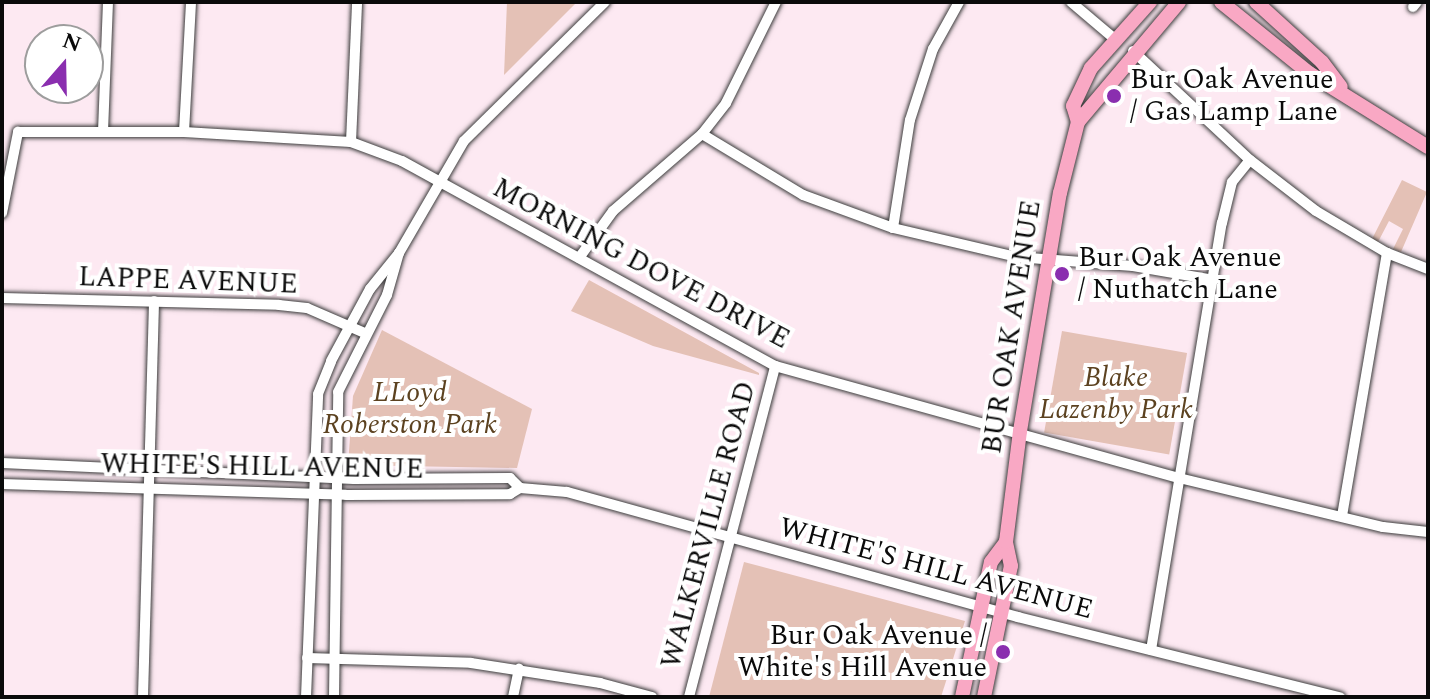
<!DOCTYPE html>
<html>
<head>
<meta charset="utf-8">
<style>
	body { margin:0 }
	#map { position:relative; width:1430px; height:699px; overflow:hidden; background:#fde9f2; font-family:Spectral,serif }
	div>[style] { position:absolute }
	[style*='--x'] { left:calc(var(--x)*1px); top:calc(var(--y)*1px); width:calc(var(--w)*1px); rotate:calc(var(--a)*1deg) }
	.green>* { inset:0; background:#e4c1b6; transform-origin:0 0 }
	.roads { filter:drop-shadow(0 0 2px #3d3d3d) drop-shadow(0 0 2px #3d3d3d) }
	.street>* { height:10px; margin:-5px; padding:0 5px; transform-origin:5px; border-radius:5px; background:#fff }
	.secondary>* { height:14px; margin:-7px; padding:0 7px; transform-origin:7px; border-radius:7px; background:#f9a8c4 }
	.dots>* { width:22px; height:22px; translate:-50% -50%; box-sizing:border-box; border:4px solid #fff; border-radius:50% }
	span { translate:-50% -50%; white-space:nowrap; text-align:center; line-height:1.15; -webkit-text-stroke:8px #fff; paint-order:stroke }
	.poi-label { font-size:28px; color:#0a0a0a }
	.left { translate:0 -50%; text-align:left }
	.right { translate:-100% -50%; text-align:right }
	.street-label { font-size:28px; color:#0a0a0a }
	.park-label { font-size:28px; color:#5c4220; font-style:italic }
	.frame { position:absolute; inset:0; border:4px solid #0a0a0a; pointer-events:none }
	.north { position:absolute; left:24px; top:24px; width:80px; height:80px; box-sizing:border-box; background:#fff; border:2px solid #9d9d9d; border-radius:50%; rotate:20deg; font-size:22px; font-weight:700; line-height:32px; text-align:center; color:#0a0a0a }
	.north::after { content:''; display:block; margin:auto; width:28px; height:36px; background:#8a2eaf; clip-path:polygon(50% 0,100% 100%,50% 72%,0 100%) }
</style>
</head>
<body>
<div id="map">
	<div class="green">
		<i style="clip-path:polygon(507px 2px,577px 2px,504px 75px)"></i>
		<i style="clip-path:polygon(1402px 180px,1427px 192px,1401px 252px,1393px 249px,1403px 229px,1389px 221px,1378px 242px,1372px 239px)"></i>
		<i style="clip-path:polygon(589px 280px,759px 373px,759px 375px,653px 346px,571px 311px)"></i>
		<i style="clip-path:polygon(382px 330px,532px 409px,517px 468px,348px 465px,353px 396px)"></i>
		<i style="left:1062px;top:331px;width:127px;height:103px;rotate:10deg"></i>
		<i style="clip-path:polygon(744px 562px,965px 621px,941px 697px,709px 697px)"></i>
	</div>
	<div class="roads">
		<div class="street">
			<i style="--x:1071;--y:2;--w:59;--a:40.2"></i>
			<i style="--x:1413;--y:7;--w:6;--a:-51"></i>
			<i style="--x:1133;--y:51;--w:160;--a:43"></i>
			<i style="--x:1250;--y:160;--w:83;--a:37.7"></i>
			<i style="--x:1316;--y:211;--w:82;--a:30.6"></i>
			<i style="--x:1387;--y:253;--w:44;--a:21.3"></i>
			<i style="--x:103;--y:132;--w:130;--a:-87.8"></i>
			<i style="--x:184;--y:132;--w:130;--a:-86.9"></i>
			<i style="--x:702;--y:134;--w:118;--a:31.1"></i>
			<i style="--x:803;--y:195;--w:96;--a:20.1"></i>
			<i style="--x:893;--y:228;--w:127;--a:13.2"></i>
			<i style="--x:1017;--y:257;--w:116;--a:4.4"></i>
			<i style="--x:1133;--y:266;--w:82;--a:9.8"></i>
			<i style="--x:351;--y:142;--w:140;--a:-87.5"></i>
			<i style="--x:2;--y:213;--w:83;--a:-78.8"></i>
			<i style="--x:18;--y:132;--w:166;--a:0"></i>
			<i style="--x:184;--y:132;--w:167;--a:3.4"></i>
			<i style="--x:351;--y:142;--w:54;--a:20.4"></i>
			<i style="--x:402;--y:161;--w:426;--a:28.8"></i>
			<i style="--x:775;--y:366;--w:419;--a:15.5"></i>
			<i style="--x:1179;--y:478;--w:210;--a:13.5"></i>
			<i style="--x:1383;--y:527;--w:45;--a:6.3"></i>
			<i style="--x:893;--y:228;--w:109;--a:-81.1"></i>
			<i style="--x:910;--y:120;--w:75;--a:-72.1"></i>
			<i style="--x:933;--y:49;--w:54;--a:-61"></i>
			<i style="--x:579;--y:258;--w:58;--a:-54.1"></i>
			<i style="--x:613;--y:211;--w:118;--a:-40.9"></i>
			<i style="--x:702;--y:134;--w:39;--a:-52"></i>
			<i style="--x:726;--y:103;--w:113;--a:-63.7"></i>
			<i style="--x:2;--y:298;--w:277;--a:1.4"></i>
			<i style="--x:279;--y:305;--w:28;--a:6"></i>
			<i style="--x:307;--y:308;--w:65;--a:23.4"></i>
			<i style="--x:2;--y:463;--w:352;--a:2.6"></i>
			<i style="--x:354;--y:479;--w:156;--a:-0.4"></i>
			<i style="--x:510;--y:478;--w:14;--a:45"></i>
			<i style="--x:2;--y:484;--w:344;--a:1.8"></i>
			<i style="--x:346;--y:495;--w:164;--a:-0.3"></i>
			<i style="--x:510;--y:494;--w:12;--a:-31"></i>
			<i style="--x:520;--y:488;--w:47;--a:4.9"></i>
			<i style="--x:567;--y:492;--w:468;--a:15.5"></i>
			<i style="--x:1018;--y:617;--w:332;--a:14"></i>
			<i style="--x:1342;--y:516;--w:267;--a:-80.3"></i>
			<i style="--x:1151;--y:650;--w:433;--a:-80.6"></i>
			<i style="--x:1222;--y:223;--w:42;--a:-76.3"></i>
			<i style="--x:1232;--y:182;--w:28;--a:-51"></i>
			<i style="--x:307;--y:658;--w:164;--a:1.7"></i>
			<i style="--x:471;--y:663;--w:131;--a:8.8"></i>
			<i style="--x:600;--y:683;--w:54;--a:15.1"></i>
			<i style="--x:143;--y:697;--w:396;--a:-88.4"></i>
			<i style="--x:306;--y:697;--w:303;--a:-87.7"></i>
			<i style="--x:318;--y:394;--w:35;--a:-68"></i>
			<i style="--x:331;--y:361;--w:82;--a:-61.6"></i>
			<i style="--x:370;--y:289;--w:46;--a:-51.1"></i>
			<i style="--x:399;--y:253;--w:129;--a:-59.9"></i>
			<i style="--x:464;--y:141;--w:198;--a:-44.6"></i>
			<i style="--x:334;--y:697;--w:305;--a:-89.2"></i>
			<i style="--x:338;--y:392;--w:109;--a:-63.2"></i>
			<i style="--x:387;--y:295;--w:44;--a:-74.1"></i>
			<i style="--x:513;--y:697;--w:29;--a:-78"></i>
			<i style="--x:689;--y:697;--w:342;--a:-75.4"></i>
		</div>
		<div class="secondary">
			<i style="--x:1221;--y:2;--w:113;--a:38.9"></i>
			<i style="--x:1309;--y:73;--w:140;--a:31.9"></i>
			<i style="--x:1256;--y:2;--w:89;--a:42.3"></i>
			<i style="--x:1322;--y:62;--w:31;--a:53"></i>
			<i style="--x:1078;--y:122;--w:157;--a:-49.9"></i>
			<i style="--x:962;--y:697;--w:138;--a:-77.9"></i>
			<i style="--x:991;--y:562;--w:25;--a:-53"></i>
			<i style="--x:984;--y:697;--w:134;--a:-78.4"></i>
			<i style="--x:1011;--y:566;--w:25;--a:-102"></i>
			<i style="--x:1006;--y:542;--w:112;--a:-82.8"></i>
			<i style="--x:1020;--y:431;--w:241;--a:-80.5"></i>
			<i style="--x:1060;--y:193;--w:73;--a:-75.8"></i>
			<i style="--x:1078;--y:122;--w:17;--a:-107"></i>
			<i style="--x:1073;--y:106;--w:42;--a:-64.7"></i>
			<i style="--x:1091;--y:68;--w:89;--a:-48.2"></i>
		</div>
	</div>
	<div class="dots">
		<i style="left:1114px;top:96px;background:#8a2eaf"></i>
		<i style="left:1062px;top:274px;background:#8a2eaf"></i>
		<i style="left:1003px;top:652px;background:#8a2eaf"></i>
	</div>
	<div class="poi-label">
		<span class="left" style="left:1130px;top:96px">Bur Oak Avenue<br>/ Gas Lamp Lane</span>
		<span class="left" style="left:1078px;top:274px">Bur Oak Avenue<br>/ Nuthatch Lane</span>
		<span class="right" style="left:987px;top:652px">Bur Oak Avenue /<br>White's Hill Avenue</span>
	</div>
	<div class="street-label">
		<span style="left:641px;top:264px;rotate:28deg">MORNING DOVE DRIVE</span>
		<span style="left:188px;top:281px;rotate:2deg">LAPPE AVENUE</span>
		<span style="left:1012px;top:327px;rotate:-81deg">BUR OAK AVENUE</span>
		<span style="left:262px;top:467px;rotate:1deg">WHITE'S HILL AVENUE</span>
		<span style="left:709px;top:525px;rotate:-75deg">WALKERVILLE ROAD</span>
		<span style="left:936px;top:569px;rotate:15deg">WHITE'S HILL AVENUE</span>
	</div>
	<div class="park-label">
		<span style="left:1116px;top:394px">Blake<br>Lazenby Park</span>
		<span style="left:410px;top:409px">LLoyd<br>Roberston Park</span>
	</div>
	<div class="frame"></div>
	<div class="north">N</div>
</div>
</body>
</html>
